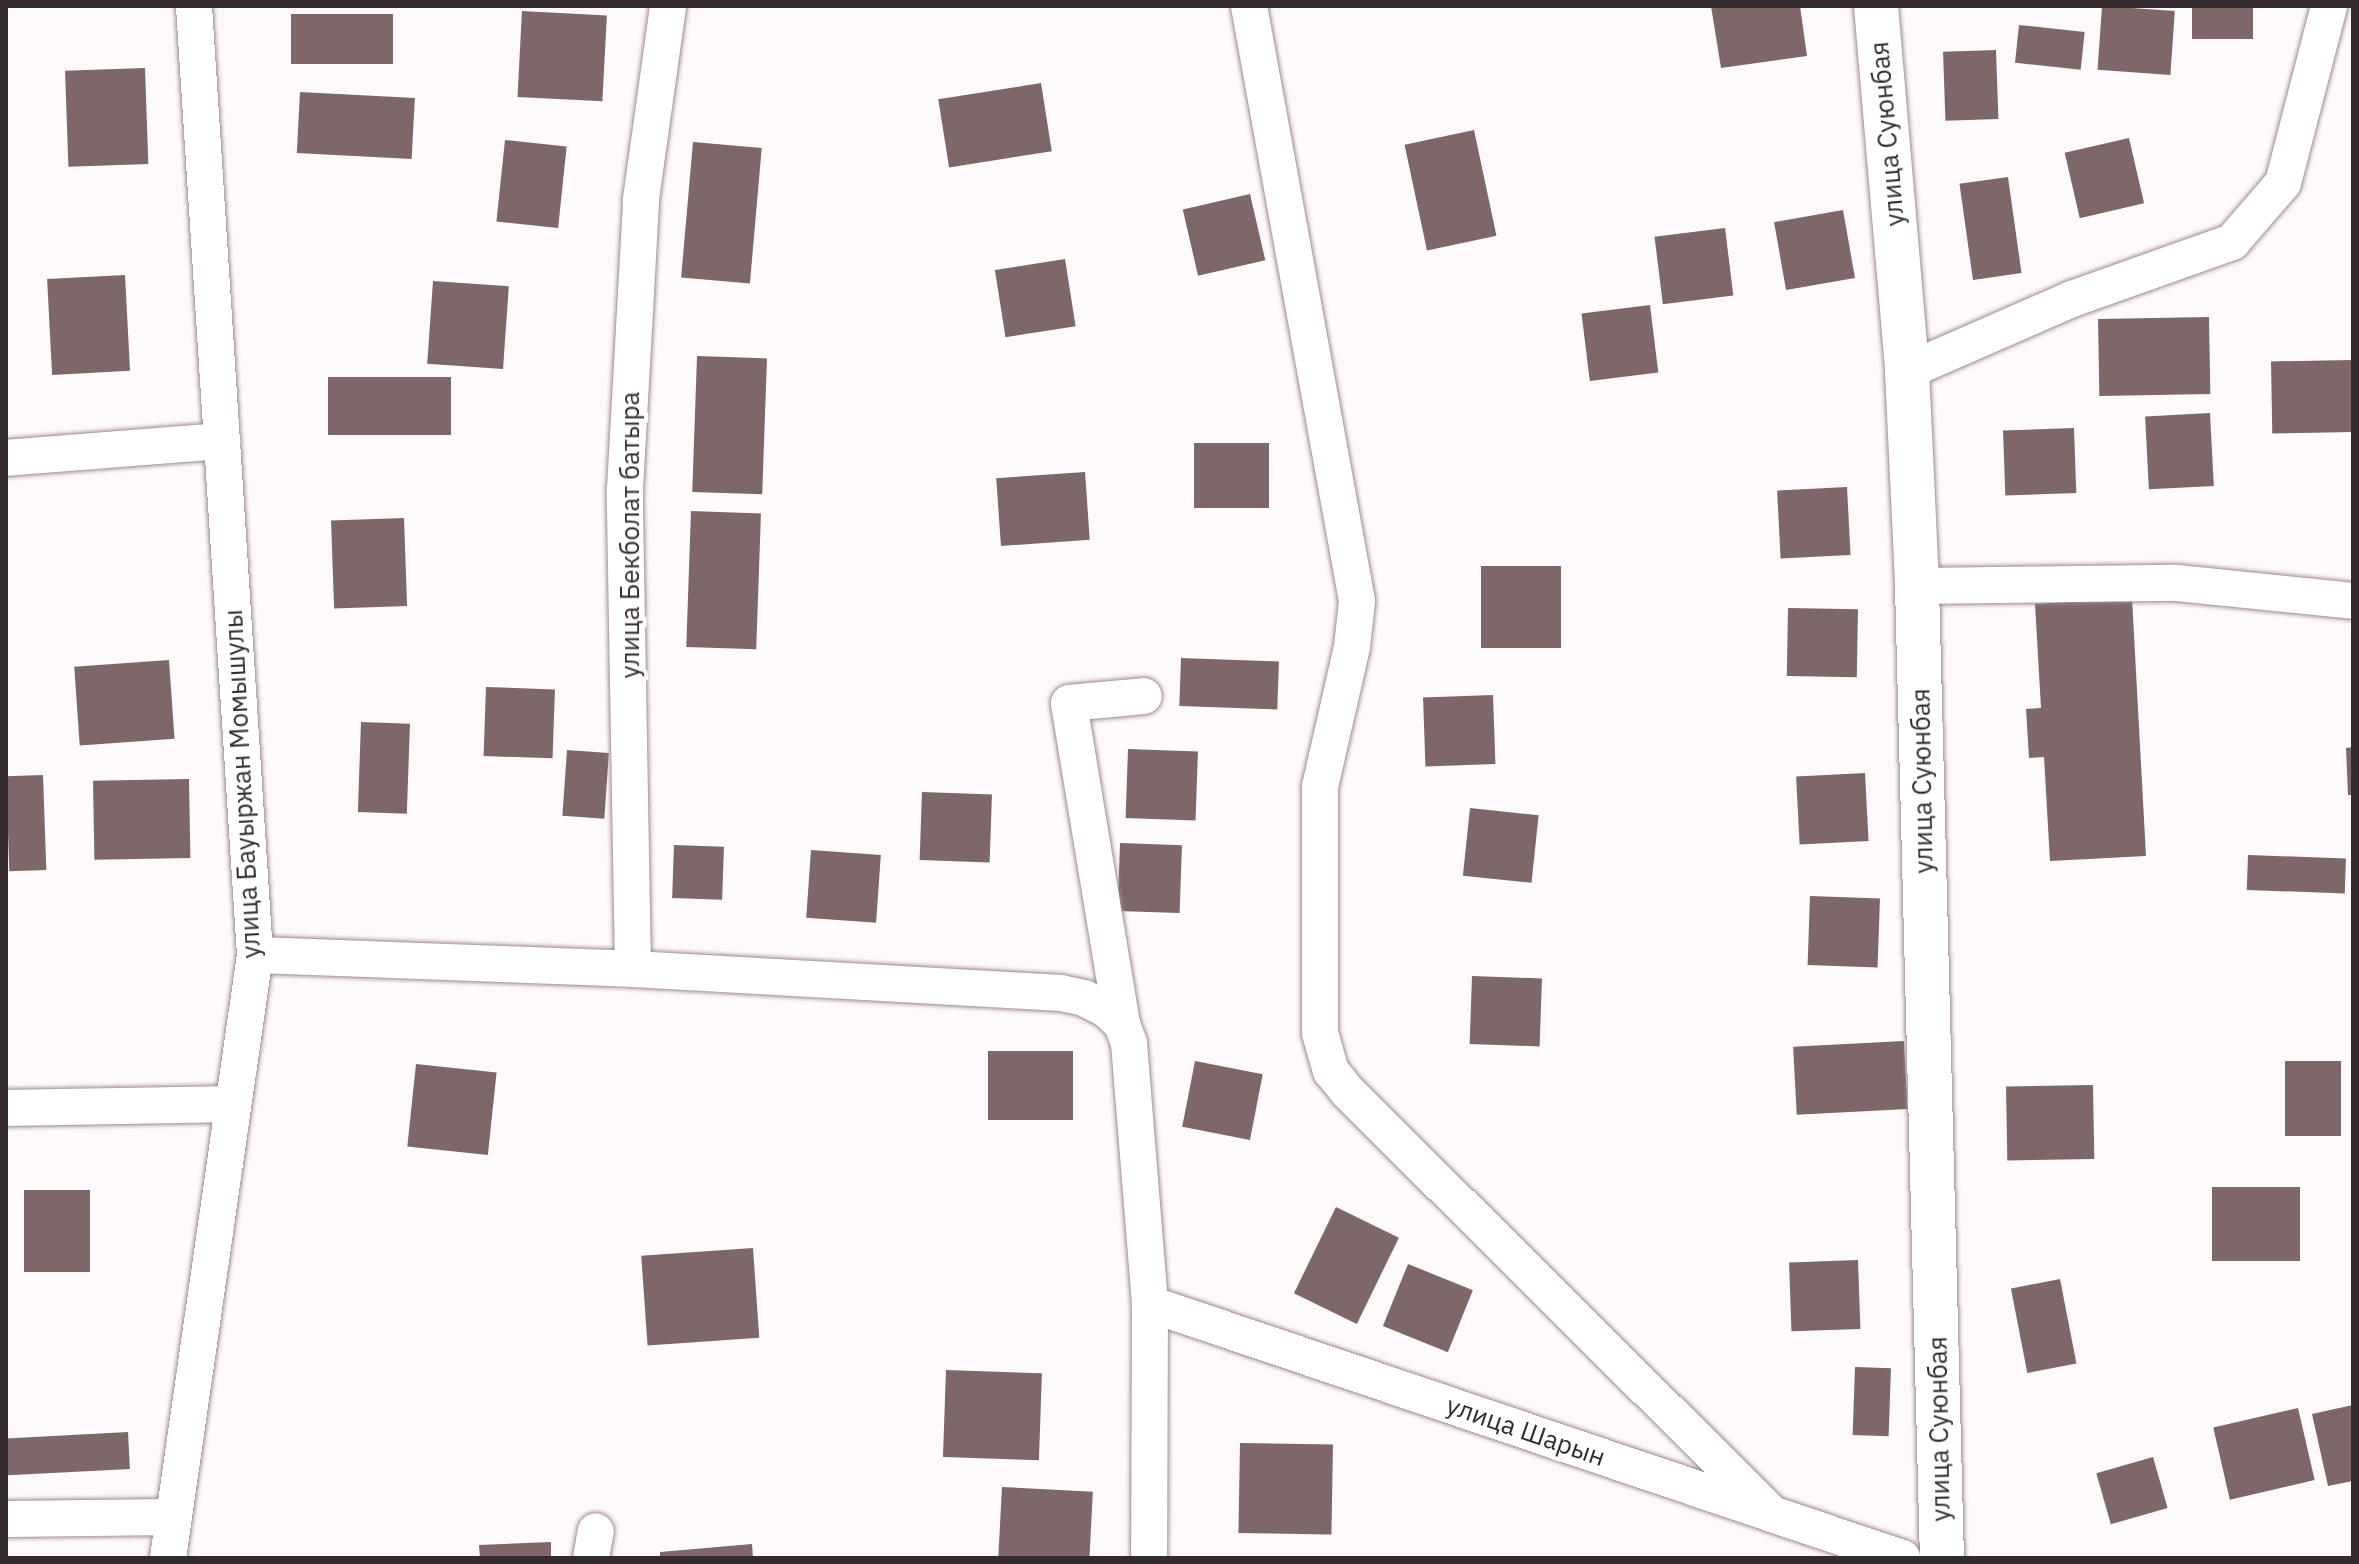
<!DOCTYPE html>
<html>
<head>
<meta charset="utf-8">
<style>
	body { margin:0 }
	#map { position:relative; width:2359px; height:1564px; overflow:hidden; background:#fef9fb; font-family:"IBM Plex Sans",sans-serif }
	div>[style] { position:absolute }
	[style*='--x'] { left:calc(var(--x)*1px); top:calc(var(--y)*1px); width:calc(var(--w)*1px); rotate:calc(var(--a)*1deg) }
	.building>* { inset:0; background:#7d6769; transform-origin:0 0 }
	.roads { filter:drop-shadow(0 0 2px #9e8991) drop-shadow(0 0 2px #9e8991) }
	.minor>* { height:36px; margin:-18px; padding:0 18px; transform-origin:18px; border-radius:18px; background:#fff }
	.secondary>* { height:44px; margin:-22px; padding:0 22px; transform-origin:22px; border-radius:22px; background:#fff }
	span { translate:-50% -50%; white-space:nowrap; text-align:center; line-height:1.15; -webkit-text-stroke:8px #fff; paint-order:stroke }
	.street-label { font-size:26px; color:#342b2e }
	.frame { position:absolute; inset:0; border:8px solid #342b2e; pointer-events:none }
</style>
</head>
<body>
<div id="map">
	<div class="building">
		<i style="clip-path:polygon(1711px 6px,1800px 6px,1807px 56px,1721px 68px)"></i>
		<i style="left:2102px;top:6px;width:73px;height:64px;rotate:4deg"></i>
		<i style="left:2192px;top:6px;width:61px;height:33px"></i>
		<i style="left:522px;top:11px;width:85px;height:86px;rotate:3deg"></i>
		<i style="left:291px;top:14px;width:102px;height:50px"></i>
		<i style="left:2019px;top:25px;width:66px;height:38px;rotate:6deg"></i>
		<i style="left:1996px;top:50px;width:69px;height:53px;rotate:88deg"></i>
		<i style="left:145px;top:68px;width:96px;height:80px;rotate:88deg"></i>
		<i style="left:1041px;top:83px;width:69px;height:104px;rotate:81deg"></i>
		<i style="left:300px;top:92px;width:115px;height:61px;rotate:3deg"></i>
		<i style="left:1474px;top:130px;width:108px;height:71px;rotate:78deg"></i>
		<i style="left:2129px;top:138px;width:67px;height:66px;rotate:77deg"></i>
		<i style="left:505px;top:140px;width:62px;height:82px;rotate:6deg"></i>
		<i style="left:693px;top:142px;width:69px;height:136px;rotate:5deg"></i>
		<i style="left:2008px;top:177px;width:97px;height:49px;rotate:82deg"></i>
		<i style="left:1250px;top:194px;width:68px;height:69px;rotate:77deg"></i>
		<i style="left:1843px;top:210px;width:69px;height:70px;rotate:80deg"></i>
		<i style="left:1725px;top:228px;width:68px;height:71px;rotate:83deg"></i>
		<i style="left:1065px;top:259px;width:68px;height:71px;rotate:81deg"></i>
		<i style="left:125px;top:275px;width:96px;height:78px;rotate:87deg"></i>
		<i style="left:433px;top:281px;width:76px;height:83px;rotate:4deg"></i>
		<i style="left:1650px;top:305px;width:68px;height:69px;rotate:83deg"></i>
		<i style="left:2209px;top:317px;width:77px;height:111px;rotate:89deg"></i>
		<i style="left:697px;top:356px;width:70px;height:136px;rotate:2deg"></i>
		<i style="left:2352px;top:360px;width:72px;height:81px;rotate:89deg"></i>
		<i style="left:328px;top:377px;width:123px;height:58px"></i>
		<i style="left:2210px;top:413px;width:73px;height:65px;rotate:87deg"></i>
		<i style="left:2074px;top:428px;width:65px;height:71px;rotate:88deg"></i>
		<i style="left:1194px;top:443px;width:75px;height:65px"></i>
		<i style="left:1085px;top:472px;width:68px;height:89px;rotate:86deg"></i>
		<i style="left:1847px;top:487px;width:68px;height:70px;rotate:87deg"></i>
		<i style="left:691px;top:511px;width:70px;height:136px;rotate:2deg"></i>
		<i style="left:404px;top:518px;width:88px;height:73px;rotate:88deg"></i>
		<i style="left:1481px;top:566px;width:80px;height:82px"></i>
		<i style="clip-path:polygon(2132px 598px,2146px 856px,2050px 861px,2044px 757px,2029px 758px,2026px 709px,2041px 708px,2035px 604px)"></i>
		<i style="left:1788px;top:608px;width:70px;height:68px;rotate:1deg"></i>
		<i style="left:1181px;top:658px;width:98px;height:48px;rotate:2deg"></i>
		<i style="left:169px;top:660px;width:79px;height:95px;rotate:86deg"></i>
		<i style="left:486px;top:687px;width:69px;height:69px;rotate:2deg"></i>
		<i style="left:1493px;top:695px;width:69px;height:70px;rotate:88deg"></i>
		<i style="left:361px;top:722px;width:49px;height:90px;rotate:2deg"></i>
		<i style="clip-path:polygon(2353px 747px,2353px 795px,2348px 795px,2346px 748px)"></i>
		<i style="left:1128px;top:749px;width:70px;height:69px;rotate:2deg"></i>
		<i style="left:567px;top:750px;width:42px;height:66px;rotate:4deg"></i>
		<i style="left:1865px;top:773px;width:68px;height:69px;rotate:87deg"></i>
		<i style="left:43px;top:775px;width:95px;height:37px;rotate:88deg"></i>
		<i style="left:189px;top:779px;width:79px;height:96px;rotate:89deg"></i>
		<i style="left:922px;top:792px;width:70px;height:68px;rotate:2deg"></i>
		<i style="left:1470px;top:808px;width:69px;height:68px;rotate:6deg"></i>
		<i style="left:1120px;top:843px;width:62px;height:68px;rotate:2deg"></i>
		<i style="left:674px;top:845px;width:50px;height:53px;rotate:2deg"></i>
		<i style="left:811px;top:850px;width:70px;height:68px;rotate:4deg"></i>
		<i style="left:2248px;top:855px;width:98px;height:35px;rotate:2deg"></i>
		<i style="left:1810px;top:896px;width:70px;height:69px;rotate:2deg"></i>
		<i style="left:1472px;top:976px;width:70px;height:68px;rotate:2deg"></i>
		<i style="left:1904px;top:1041px;width:68px;height:111px;rotate:87deg"></i>
		<i style="left:988px;top:1051px;width:85px;height:69px"></i>
		<i style="left:1195px;top:1061px;width:69px;height:67px;rotate:11deg"></i>
		<i style="left:2285px;top:1061px;width:56px;height:75px"></i>
		<i style="left:416px;top:1064px;width:81px;height:83px;rotate:6deg"></i>
		<i style="left:2093px;top:1085px;width:74px;height:87px;rotate:89deg"></i>
		<i style="left:2300px;top:1187px;width:74px;height:88px;rotate:90deg"></i>
		<i style="left:24px;top:1190px;width:66px;height:82px"></i>
		<i style="left:1336px;top:1207px;width:70px;height:96px;rotate:26deg"></i>
		<i style="left:753px;top:1248px;width:90px;height:112px;rotate:86deg"></i>
		<i style="left:1858px;top:1260px;width:69px;height:69px;rotate:88deg"></i>
		<i style="left:1408px;top:1264px;width:70px;height:67px;rotate:22deg"></i>
		<i style="left:2060px;top:1279px;width:86px;height:50px;rotate:79deg"></i>
		<i style="left:1855px;top:1367px;width:36px;height:68px;rotate:2deg"></i>
		<i style="left:946px;top:1370px;width:96px;height:87px;rotate:2deg"></i>
		<i style="clip-path:polygon(2353px 1405px,2353px 1481px,2328px 1486px,2312px 1414px)"></i>
		<i style="left:2298px;top:1408px;width:74px;height:87px;rotate:77deg"></i>
		<i style="left:128px;top:1432px;width:37px;height:122px;rotate:87deg"></i>
		<i style="left:1240px;top:1443px;width:93px;height:90px;rotate:1deg"></i>
		<i style="left:2153px;top:1457px;width:53px;height:59px;rotate:74deg"></i>
		<i style="left:1002px;top:1487px;width:91px;height:71px;rotate:3deg"></i>
		<i style="clip-path:polygon(551px 1542px,551px 1558px,480px 1558px,479px 1545px)"></i>
		<i style="clip-path:polygon(752px 1544px,753px 1558px,660px 1558px,660px 1552px)"></i>
	</div>
	<div class="roads">
		<div class="minor">
			<i style="--x:1249;--y:6;--w:605;--a:79.71"></i>
			<i style="--x:1357;--y:601;--w:46;--a:96.2"></i>
			<i style="--x:1352;--y:647;--w:144;--a:102.9"></i>
			<i style="--x:1320;--y:787;--w:246;--a:90"></i>
			<i style="--x:1320;--y:1033;--w:40;--a:74"></i>
			<i style="--x:1331;--y:1071;--w:28;--a:51"></i>
			<i style="--x:1349;--y:1093;--w:595;--a:44.86"></i>
			<i style="--x:1907;--y:371;--w:180;--a:-23.6"></i>
			<i style="--x:2072;--y:299;--w:170;--a:-19.6"></i>
			<i style="--x:2232;--y:242;--w:78;--a:-49.2"></i>
			<i style="--x:2283;--y:183;--w:183;--a:-75.4"></i>
			<i style="--x:6;--y:458;--w:217;--a:-4.5"></i>
			<i style="--x:1917;--y:586;--w:260;--a:-0.7"></i>
			<i style="--x:2177;--y:583;--w:177;--a:5.8"></i>
			<i style="--x:255;--y:955;--w:378;--a:2.1"></i>
			<i style="--x:633;--y:969;--w:429;--a:3.2"></i>
			<i style="--x:1061;--y:993;--w:24;--a:12"></i>
			<i style="--x:1084;--y:998;--w:25;--a:27"></i>
			<i style="--x:1106;--y:1009;--w:22;--a:43"></i>
			<i style="--x:1122;--y:1024;--w:20;--a:70"></i>
			<i style="--x:1129;--y:1043;--w:262;--a:85.4"></i>
			<i style="--x:1150;--y:1304;--w:254;--a:90.2"></i>
			<i style="--x:633;--y:969;--w:480;--a:-91"></i>
			<i style="--x:625;--y:489;--w:290;--a:-86.8"></i>
			<i style="--x:641;--y:199;--w:195;--a:-82"></i>
			<i style="--x:1122;--y:1024;--w:325;--a:-99.4"></i>
			<i style="--x:1069;--y:703;--w:75;--a:-5.3"></i>
			<i style="--x:6;--y:1108;--w:227;--a:-1"></i>
			<i style="--x:1150;--y:1304;--w:794;--a:18.66"></i>
			<i style="--x:6;--y:1519;--w:168;--a:-0.7"></i>
			<i style="--x:168;--y:1558;--w:609;--a:-81.79"></i>
			<i style="--x:255;--y:955;--w:951;--a:-93.68"></i>
			<i style="--x:591;--y:1558;--w:27;--a:-80"></i>
		</div>
		<div class="secondary">
			<i style="--x:1876;--y:6;--w:366;--a:85.1"></i>
			<i style="--x:1907;--y:371;--w:215;--a:87.3"></i>
			<i style="--x:1917;--y:586;--w:972;--a:88.53"></i>
		</div>
	</div>
	<div class="street-label">
		<span style="left:1887px;top:134px;rotate:-95deg">улица Суюнбая</span>
		<span style="left:630px;top:535px;rotate:-90deg">улица Бекболат батыра</span>
		<span style="left:1922px;top:781px;rotate:-91deg">улица Суюнбая</span>
		<span style="left:242px;top:784px;rotate:-93deg">улица Бауыржан Момышулы</span>
		<span style="left:1939px;top:1429px;rotate:-91deg">улица Суюнбая</span>
		<span style="left:1526px;top:1431px;rotate:19deg">улица Шарын</span>
	</div>
	<div class="frame"></div>
</div>
</body>
</html>
